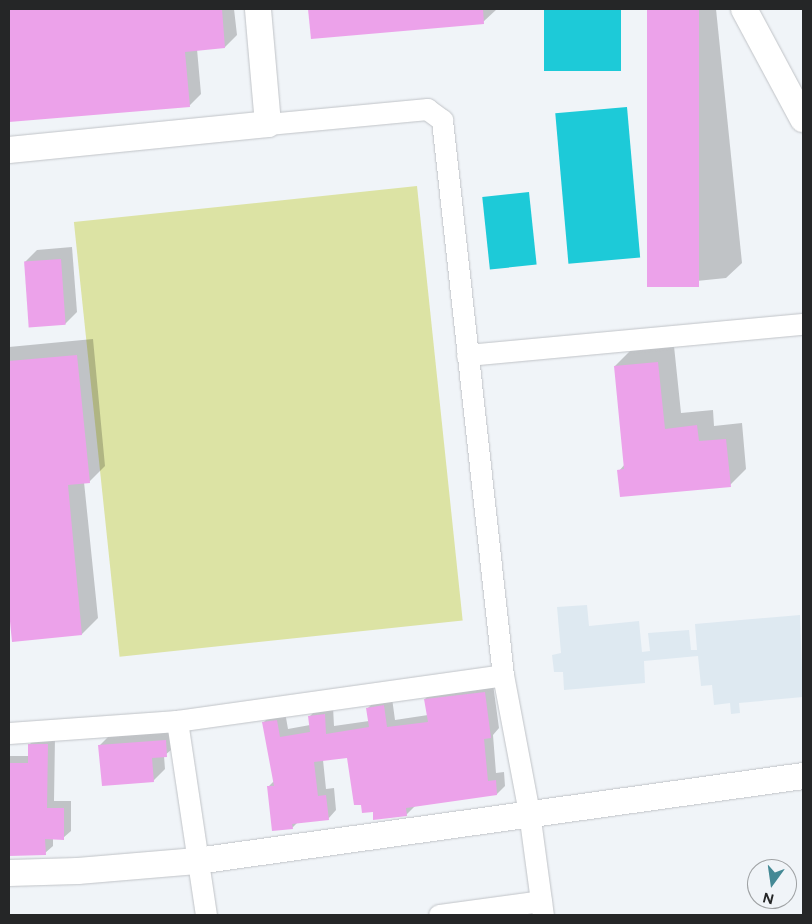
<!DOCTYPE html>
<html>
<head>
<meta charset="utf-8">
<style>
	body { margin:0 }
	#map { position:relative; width:812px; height:924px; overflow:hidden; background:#f0f4f8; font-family:Figtree,sans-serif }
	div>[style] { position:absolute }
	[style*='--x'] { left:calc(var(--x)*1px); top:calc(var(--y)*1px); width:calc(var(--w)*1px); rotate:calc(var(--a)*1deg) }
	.built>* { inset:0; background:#dee9f1 }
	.green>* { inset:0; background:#dce3a4; transform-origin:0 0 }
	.water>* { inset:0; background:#1dcad8; transform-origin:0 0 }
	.shadow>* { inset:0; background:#0003 }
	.building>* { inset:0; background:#eca2ea; transform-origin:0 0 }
	.roads { filter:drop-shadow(0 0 1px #c0c3c7) drop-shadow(0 0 1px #c0c3c7) }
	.minor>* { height:21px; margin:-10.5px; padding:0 10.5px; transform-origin:10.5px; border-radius:10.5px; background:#fff }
	.tertiary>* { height:26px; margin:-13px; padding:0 13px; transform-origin:13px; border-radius:13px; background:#fff }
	span { translate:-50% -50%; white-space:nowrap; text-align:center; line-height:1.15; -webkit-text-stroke:5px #f0f4f8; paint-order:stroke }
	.frame { position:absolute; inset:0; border:10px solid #252627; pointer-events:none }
	.north { position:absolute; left:747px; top:859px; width:50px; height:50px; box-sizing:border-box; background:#f0f4f8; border:1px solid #9fa2a4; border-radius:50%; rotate:194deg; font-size:14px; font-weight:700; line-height:20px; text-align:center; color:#252627 }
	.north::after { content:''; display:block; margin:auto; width:18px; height:22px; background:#448995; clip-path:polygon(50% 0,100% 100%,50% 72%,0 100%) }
</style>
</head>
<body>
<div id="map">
	<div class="built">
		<i style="clip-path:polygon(587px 605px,589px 626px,639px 621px,642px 652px,650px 651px,648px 633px,689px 630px,691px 650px,697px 650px,695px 624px,800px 615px,803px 697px,739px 703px,740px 713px,731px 714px,730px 703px,714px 705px,712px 685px,701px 686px,698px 656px,644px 661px,645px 683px,564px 690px,563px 672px,554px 672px,552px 655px,561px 653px,557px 607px)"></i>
	</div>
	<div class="green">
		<i style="left:417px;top:186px;width:437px;height:345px;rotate:84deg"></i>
	</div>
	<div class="water">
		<i style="left:544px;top:9px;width:77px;height:62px"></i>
		<i style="left:627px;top:107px;width:151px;height:72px;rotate:85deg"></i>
		<i style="left:529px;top:192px;width:73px;height:47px;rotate:84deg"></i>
	</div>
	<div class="shadow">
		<i style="clip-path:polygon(9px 9px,234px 9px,237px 35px,225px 47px,197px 49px,201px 94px,189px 106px,9px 121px)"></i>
		<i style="clip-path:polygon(309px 9px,497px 9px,483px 22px,312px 37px)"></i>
		<i style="clip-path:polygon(649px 9px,716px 9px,742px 263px,726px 278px,677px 283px)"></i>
		<i style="clip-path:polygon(72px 247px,77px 312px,65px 324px,25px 262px,37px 250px)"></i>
		<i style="clip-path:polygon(93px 339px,105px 466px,89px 482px,84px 482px,98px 618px,82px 634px,13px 641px,9px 598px,9px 347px)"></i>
		<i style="clip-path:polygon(674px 346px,681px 413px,713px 410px,714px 426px,742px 423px,746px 469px,730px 485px,619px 471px,625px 464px,615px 366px,631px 350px)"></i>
		<i style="clip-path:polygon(493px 684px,499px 728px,493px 735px,496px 773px,504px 772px,505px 786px,497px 794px,415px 806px,406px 815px,374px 811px,349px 757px,323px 760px,326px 789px,334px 788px,336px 810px,328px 819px,298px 822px,292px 828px,268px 787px,274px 781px,264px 722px,272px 714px,285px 712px,288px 729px,310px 725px,310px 716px,318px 708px,333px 707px,334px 726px,369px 721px,368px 708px,376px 700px,392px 698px,395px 720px,428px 715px,425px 699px,433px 691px)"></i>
		<i style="clip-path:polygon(177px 728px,178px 744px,164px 756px,165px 769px,153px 781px,100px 745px,112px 733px)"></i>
		<i style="clip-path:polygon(37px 737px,55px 737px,54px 801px,71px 801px,71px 831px,63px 838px,53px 838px,53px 846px,45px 853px,9px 854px,9px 756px,29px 756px,29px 745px)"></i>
	</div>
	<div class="building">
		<i style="clip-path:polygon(9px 9px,222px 9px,225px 48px,185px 52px,190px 107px,9px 122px)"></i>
		<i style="clip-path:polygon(308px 9px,483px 9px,484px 24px,311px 39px)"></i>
		<i style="left:647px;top:9px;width:52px;height:278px"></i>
		<i style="left:61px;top:259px;width:66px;height:37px;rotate:86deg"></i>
		<i style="clip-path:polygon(77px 355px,90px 483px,68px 485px,82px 635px,12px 642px,9px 611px,9px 361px)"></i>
		<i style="clip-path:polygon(658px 362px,665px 429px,697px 425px,699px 441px,726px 439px,731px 487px,620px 497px,617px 470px,624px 469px,614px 366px)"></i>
		<i style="clip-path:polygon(485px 692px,491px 738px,484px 739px,488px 781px,496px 780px,497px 795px,406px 808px,407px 816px,373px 820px,373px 812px,362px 813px,361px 805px,354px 805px,347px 758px,314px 762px,318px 796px,326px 795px,329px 820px,292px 824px,293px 829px,272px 831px,267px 786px,274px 786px,262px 722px,277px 720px,280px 737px,310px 732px,308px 716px,325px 714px,326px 734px,369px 727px,366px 708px,384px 705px,387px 727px,428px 722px,424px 699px)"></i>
		<i style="clip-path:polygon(166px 740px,167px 757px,152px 758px,154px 782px,102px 786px,98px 745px)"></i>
		<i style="clip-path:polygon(28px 744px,48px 744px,47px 808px,64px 808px,64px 840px,45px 839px,46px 855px,9px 856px,9px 763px,28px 763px)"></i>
	</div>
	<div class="roads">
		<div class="minor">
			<i style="--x:268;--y:124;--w:160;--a:-5.4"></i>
			<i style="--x:427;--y:109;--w:19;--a:36"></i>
			<i style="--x:442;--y:120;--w:558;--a:83.73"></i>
			<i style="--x:503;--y:675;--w:139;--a:79.3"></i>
			<i style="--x:529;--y:812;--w:104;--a:82.3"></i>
			<i style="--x:467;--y:355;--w:337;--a:-5.3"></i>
			<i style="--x:177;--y:721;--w:196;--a:81.5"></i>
			<i style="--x:9;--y:733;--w:168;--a:-4.1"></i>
			<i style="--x:177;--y:721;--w:329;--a:-8"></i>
			<i style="--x:439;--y:915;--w:103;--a:-7.8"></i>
		</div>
		<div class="tertiary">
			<i style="--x:744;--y:9;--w:125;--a:61.8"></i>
			<i style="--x:9;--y:150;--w:260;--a:-5.7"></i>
			<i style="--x:268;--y:124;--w:115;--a:-95"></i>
			<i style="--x:9;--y:873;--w:69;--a:-1.7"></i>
			<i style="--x:78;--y:871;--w:119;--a:-4.8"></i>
			<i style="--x:197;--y:861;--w:612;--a:-7.98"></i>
		</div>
	</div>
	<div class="frame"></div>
	<div class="north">N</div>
</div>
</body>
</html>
